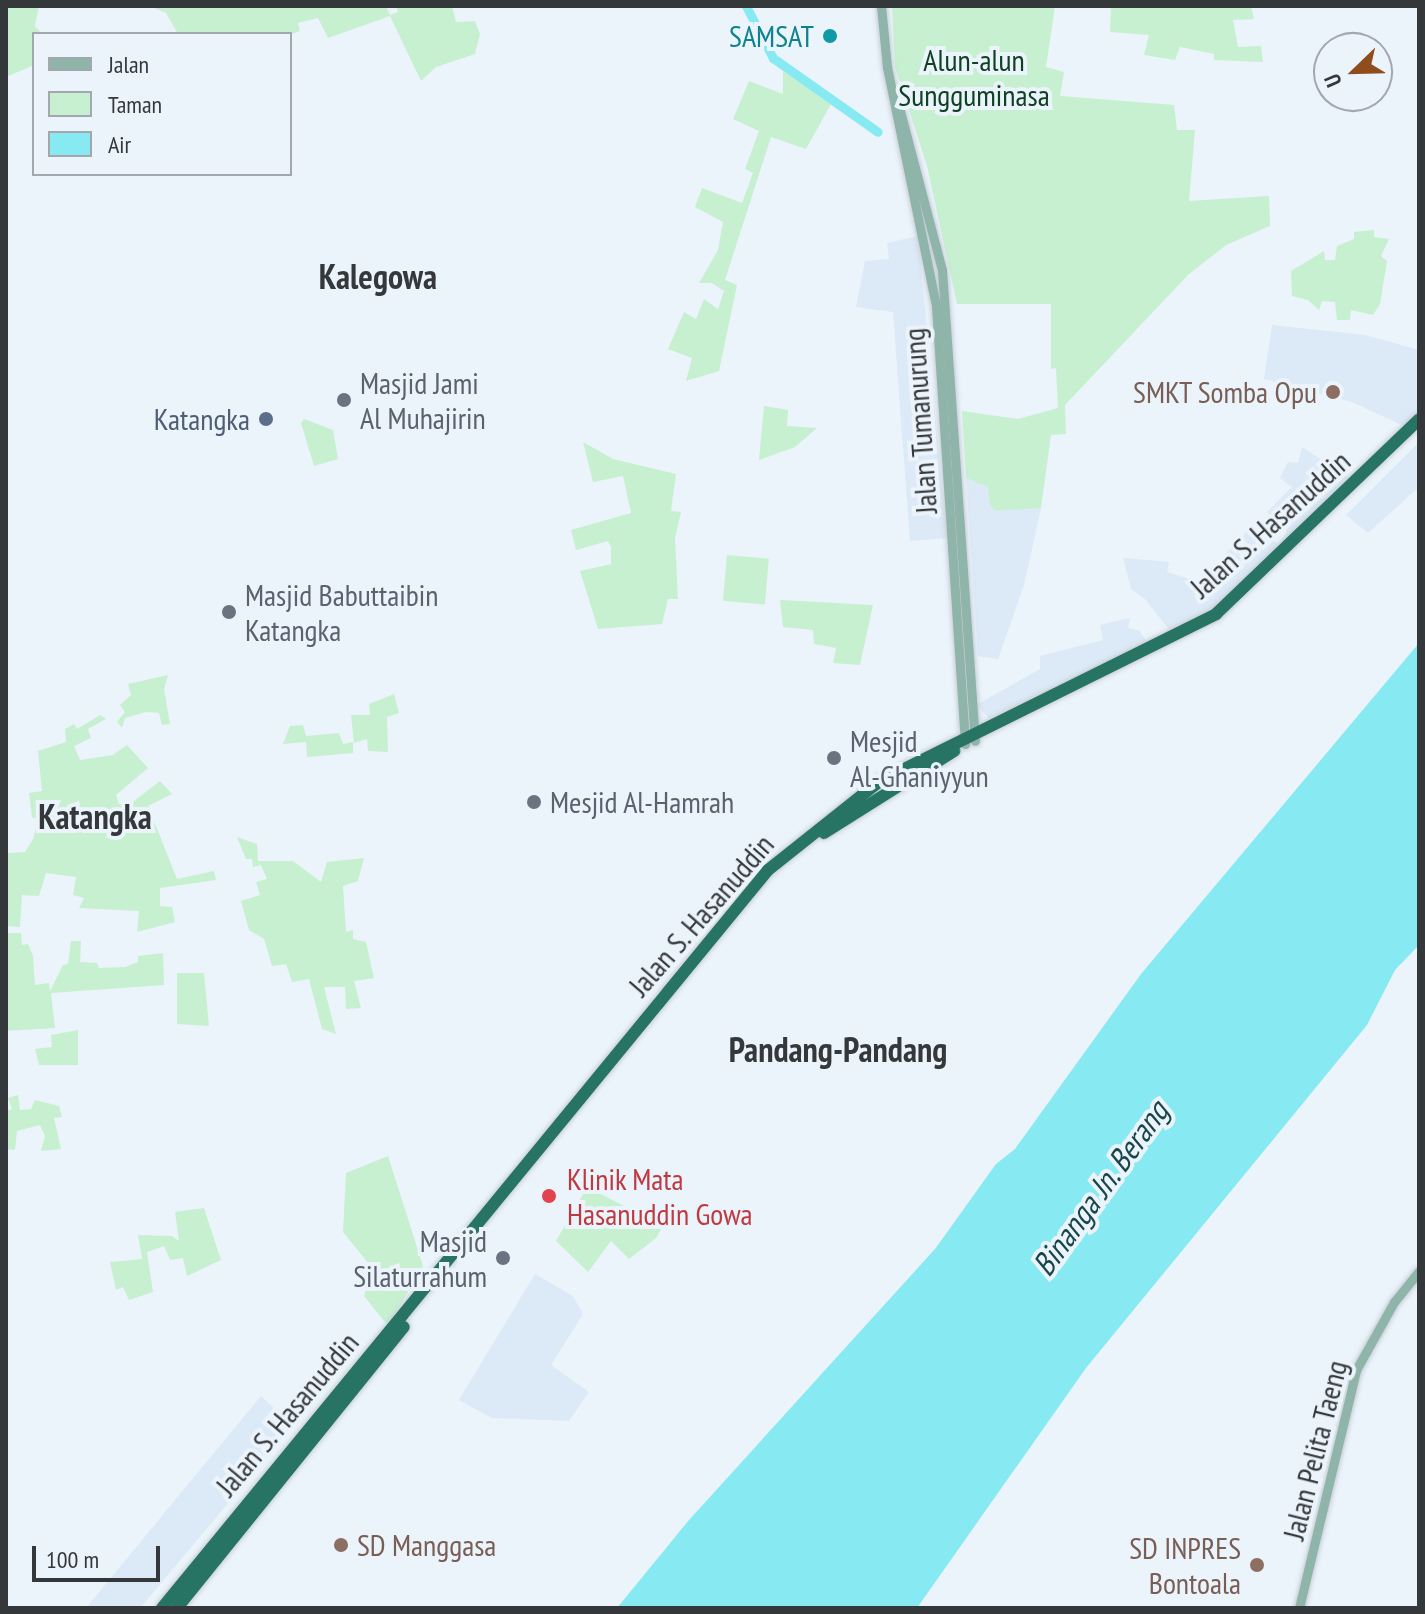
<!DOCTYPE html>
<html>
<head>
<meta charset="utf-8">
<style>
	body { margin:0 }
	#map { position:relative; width:1425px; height:1614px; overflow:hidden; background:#ebf3fb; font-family:"PT Sans Narrow",sans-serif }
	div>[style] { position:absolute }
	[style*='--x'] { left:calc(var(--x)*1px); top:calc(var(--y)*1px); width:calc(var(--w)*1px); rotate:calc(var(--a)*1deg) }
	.built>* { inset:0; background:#dce9f7 }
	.green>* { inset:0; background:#c7f0d1; transform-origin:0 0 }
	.water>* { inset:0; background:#87eaf3 }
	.canal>* { height:9px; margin:-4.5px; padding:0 4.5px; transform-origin:4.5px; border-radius:4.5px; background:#87eaf3 }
	.roads { filter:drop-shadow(0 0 2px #c7ced5) drop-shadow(0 0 2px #c7ced5) }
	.tertiary>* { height:9px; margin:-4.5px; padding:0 4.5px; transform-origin:4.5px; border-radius:4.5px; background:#8fb4aa }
	.trunk>* { height:12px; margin:-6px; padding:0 6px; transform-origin:6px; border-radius:6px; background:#287464 }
	.dots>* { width:22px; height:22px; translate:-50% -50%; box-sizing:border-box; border:4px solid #ebf3fb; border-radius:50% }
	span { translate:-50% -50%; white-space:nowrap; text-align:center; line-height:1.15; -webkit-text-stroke:8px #ebf3fb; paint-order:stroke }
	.culture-label { font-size:30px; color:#0d838f }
	.right { translate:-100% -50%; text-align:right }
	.park-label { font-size:30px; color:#0f4123 }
	.worship-label { font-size:30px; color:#5b616d }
	.left { translate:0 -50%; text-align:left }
	.education-label { font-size:30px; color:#785e54 }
	.service-label { font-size:30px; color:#4e5e75 }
	.street-label { font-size:30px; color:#35383b }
	.health-label { font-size:30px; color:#be3a42 }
	.water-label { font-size:32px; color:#19464b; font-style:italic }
	.quarter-label { font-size:34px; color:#35383b; font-weight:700 }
	.frame { position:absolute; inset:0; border:8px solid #35383b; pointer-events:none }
	.legend { position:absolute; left:32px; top:32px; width:260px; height:144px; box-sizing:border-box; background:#ebf3fb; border:2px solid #a2a8ae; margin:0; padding:10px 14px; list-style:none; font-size:24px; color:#35383b }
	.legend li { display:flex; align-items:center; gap:16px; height:40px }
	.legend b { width:40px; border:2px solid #a2a8ae }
	.north { position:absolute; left:1313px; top:32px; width:80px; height:80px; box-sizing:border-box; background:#ebf3fb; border:2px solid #a2a8ae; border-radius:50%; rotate:247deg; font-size:22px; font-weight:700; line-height:32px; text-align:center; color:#35383b }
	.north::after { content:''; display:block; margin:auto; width:28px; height:36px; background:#8f4c1d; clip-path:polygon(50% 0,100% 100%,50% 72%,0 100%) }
	.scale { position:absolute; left:32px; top:1546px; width:128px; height:36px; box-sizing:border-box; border:4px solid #35383b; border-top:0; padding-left:10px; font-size:24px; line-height:28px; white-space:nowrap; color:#35383b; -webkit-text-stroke:6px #ebf3fb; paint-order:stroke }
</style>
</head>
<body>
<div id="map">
	<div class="built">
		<i style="clip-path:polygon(918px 236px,947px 538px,910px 541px,893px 312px,856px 307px,865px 261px,889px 259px,887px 243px)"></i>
		<i style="clip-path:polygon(1272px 325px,1365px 335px,1419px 350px,1419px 417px,1408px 428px,1352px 402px,1264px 379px)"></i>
		<i style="clip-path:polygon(1419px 442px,1419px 487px,1368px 533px,1346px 515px)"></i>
		<i style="clip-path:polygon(1302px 447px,1351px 479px,1216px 607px,1171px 632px,1145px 599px,1131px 589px,1123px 558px,1169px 562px,1167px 572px,1199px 582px,1252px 526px,1278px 544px,1287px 532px,1267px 512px,1292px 487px,1280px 478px,1288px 462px,1298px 463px)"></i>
		<i style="clip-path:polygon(966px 478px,989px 487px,990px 505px,996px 510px,1041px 508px,1024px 585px,998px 659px,978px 656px)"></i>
		<i style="clip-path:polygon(1130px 618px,1128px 628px,1140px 631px,1147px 643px,995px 724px,976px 705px,1040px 669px,1040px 656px,1103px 640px,1100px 625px)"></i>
		<i style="clip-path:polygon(535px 1274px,573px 1296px,583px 1314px,551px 1365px,589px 1392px,569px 1421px,492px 1418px,459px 1400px)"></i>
		<i style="clip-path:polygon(261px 1396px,293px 1426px,140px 1608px,86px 1608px)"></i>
	</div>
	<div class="green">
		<i style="clip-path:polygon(6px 6px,39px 6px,35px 26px,42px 34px,34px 34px,34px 65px,6px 77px)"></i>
		<i style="clip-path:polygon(386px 6px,390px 15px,398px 12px,396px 6px,452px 6px,456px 22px,475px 21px,480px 34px,475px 54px,436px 67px,421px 81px,390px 16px,328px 38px,318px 18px,298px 23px,300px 31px,290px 35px,178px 34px,166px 13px,152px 7px)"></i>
		<i style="clip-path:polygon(892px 6px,1055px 6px,1046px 67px,1064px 72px,1060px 96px,1174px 105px,1177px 130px,1195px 130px,1189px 201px,1269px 196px,1270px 226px,1226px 245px,1188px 275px,1065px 405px,1066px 434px,1051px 435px,1041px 508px,996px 511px,990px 505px,988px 487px,966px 478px,962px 411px,1018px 419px,1058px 408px,1056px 368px,1051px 369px,1051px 304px,957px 304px,927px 166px,895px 67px)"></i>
		<i style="clip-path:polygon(1111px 6px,1251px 6px,1254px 19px,1233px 20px,1238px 47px,1261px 46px,1263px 62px,1214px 60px,1214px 54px,1180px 47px,1175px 60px,1144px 55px,1149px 35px,1110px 32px)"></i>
		<i style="clip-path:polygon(783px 71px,831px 104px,806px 149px,771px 137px,725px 280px,737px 285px,719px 371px,686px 381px,692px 358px,668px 349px,684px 312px,696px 319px,704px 299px,718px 309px,724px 291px,712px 283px,699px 283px,718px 250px,723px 222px,695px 207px,702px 188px,742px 203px,753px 173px,745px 169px,759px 131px,733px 119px,749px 81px,783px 94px)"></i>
		<i style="clip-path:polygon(1374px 230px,1374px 237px,1389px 239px,1381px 256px,1387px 261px,1380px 304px,1373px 315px,1351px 310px,1350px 320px,1337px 320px,1335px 302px,1322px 301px,1319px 310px,1308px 300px,1292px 296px,1291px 271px,1324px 251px,1325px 260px,1335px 260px,1337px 246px,1354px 239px,1354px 232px)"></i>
		<i style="clip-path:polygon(764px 406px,788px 410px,787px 426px,817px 428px,795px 447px,759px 460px)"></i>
		<i style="clip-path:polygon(304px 419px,333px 430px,338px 459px,314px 466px,301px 423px)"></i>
		<i style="clip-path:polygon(583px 442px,613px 459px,676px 474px,671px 511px,681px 512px,675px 538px,678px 599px,668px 599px,662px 624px,598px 629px,580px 571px,611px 564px,611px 547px,608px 541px,576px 550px,571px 530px,631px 513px,623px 476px,593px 482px)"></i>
		<i style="left:727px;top:555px;width:42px;height:46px;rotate:5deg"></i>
		<i style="clip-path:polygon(780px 600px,873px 605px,860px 665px,833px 663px,836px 648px,814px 644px,813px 630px,783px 627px)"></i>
		<i style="clip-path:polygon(168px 675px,164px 689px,170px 724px,162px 725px,159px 713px,146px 712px,125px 718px,122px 728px,117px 722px,125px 712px,120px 705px,131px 695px,128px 684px)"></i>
		<i style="clip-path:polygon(394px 694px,399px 713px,387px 717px,388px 752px,368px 751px,367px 739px,354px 743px,351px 715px,370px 715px,369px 704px)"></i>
		<i style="clip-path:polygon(100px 715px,106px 719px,88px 729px,91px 738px,74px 746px,80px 760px,113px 755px,127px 745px,148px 768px,116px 795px,119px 804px,129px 805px,160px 781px,172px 794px,148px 806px,177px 879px,214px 871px,216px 880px,160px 888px,160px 906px,172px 907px,175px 922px,137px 932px,139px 911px,79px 908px,84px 898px,73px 895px,76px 877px,46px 873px,39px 896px,22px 895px,20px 927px,6px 926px,6px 853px,25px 852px,33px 839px,38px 820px,32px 817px,29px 793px,42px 791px,38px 751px,66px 742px,65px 729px,74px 724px,77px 729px)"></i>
		<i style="clip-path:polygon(303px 725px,306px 736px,339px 733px,343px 744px,353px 742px,353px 753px,307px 757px,306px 742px,283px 744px,290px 726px)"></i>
		<i style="clip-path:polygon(237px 837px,257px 844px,258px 861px,293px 861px,321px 882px,327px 862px,364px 858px,358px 881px,343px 886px,346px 932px,353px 930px,353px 939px,366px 942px,374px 978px,354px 981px,361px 1008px,346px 1009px,345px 987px,324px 987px,336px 1034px,322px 1029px,309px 979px,292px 982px,286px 964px,272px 966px,264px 939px,249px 930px,241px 901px,260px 895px,256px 882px,267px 879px,261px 865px,253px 867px,252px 859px,246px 859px)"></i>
		<i style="clip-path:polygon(6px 933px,21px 933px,22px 945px,28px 944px,33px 956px,35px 985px,49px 983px,50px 991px,63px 965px,68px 964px,71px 941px,81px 941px,80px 962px,97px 963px,99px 968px,125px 967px,138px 962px,138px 956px,163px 953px,164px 985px,51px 993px,55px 1028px,6px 1031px)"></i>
		<i style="clip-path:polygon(177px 973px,204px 973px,209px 1026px,177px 1024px)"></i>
		<i style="clip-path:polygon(78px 1030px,78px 1065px,39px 1065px,35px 1049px,52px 1047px,51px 1035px)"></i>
		<i style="clip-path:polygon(18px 1095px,20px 1110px,31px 1109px,35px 1100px,59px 1106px,62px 1117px,54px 1118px,61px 1149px,41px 1151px,45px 1136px,40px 1125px,17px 1131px,15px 1150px,6px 1149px,6px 1111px,12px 1109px,8px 1098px)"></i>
		<i style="clip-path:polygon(388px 1156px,423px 1266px,388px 1326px,364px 1296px,373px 1269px,343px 1232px,346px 1173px)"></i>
		<i style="clip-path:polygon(587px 1187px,663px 1226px,656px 1238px,629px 1259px,611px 1241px,588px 1272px,556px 1241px)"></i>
		<i style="clip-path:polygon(204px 1208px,221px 1260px,187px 1276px,183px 1258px,170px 1260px,164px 1246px,147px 1252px,153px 1292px,129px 1300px,123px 1287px,116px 1290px,110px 1262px,142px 1259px,138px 1235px,172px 1236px,179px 1241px,175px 1212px)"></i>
	</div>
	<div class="water">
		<i style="clip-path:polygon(1419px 643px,1419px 945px,1395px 970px,1367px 1025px,1086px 1368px,917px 1608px,617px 1608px,689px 1520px,935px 1249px,996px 1164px,1015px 1149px,1141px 974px)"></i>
	</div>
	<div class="canal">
		<i style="--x:746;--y:6;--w:59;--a:62.6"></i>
		<i style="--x:773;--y:58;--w:128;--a:35.2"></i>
	</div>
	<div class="roads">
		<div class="tertiary">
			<i style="--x:881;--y:6;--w:61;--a:84.4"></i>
			<i style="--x:887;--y:67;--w:244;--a:78.4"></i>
			<i style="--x:936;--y:306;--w:439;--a:86.2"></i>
			<i style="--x:900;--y:111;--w:164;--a:75.2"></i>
			<i style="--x:942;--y:270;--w:472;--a:86"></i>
			<i style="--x:1299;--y:1608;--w:245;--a:-76.5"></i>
			<i style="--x:1356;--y:1370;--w:78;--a:-60.8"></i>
			<i style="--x:1394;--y:1302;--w:40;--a:-51"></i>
		</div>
		<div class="trunk">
			<i style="--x:824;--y:833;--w:154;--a:-32.2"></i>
			<i style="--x:162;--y:1608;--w:955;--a:-50.61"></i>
			<i style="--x:768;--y:870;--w:143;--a:-38.5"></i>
			<i style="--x:880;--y:781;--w:375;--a:-26.4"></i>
			<i style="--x:1216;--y:614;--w:281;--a:-43.8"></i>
			<i style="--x:177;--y:1608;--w:361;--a:-51.1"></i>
		</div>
	</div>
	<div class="dots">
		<i style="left:830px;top:36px;background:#0f9aa8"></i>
		<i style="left:1333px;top:392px;background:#8d6e63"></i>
		<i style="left:344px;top:400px;background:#6b7280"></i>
		<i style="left:266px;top:419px;background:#5c6f8a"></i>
		<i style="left:229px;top:612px;background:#6b7280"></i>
		<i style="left:834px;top:758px;background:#6b7280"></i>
		<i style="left:534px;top:802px;background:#6b7280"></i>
		<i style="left:549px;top:1196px;background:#e0444e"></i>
		<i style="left:503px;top:1258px;background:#6b7280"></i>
		<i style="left:341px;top:1545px;background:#8d6e63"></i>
		<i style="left:1257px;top:1565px;background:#8d6e63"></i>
	</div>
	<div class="culture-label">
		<span class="right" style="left:814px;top:36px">SAMSAT</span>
	</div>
	<div class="park-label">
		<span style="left:974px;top:77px">Alun-alun<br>Sungguminasa</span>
	</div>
	<div class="worship-label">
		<span class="left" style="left:360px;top:400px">Masjid Jami<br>Al Muhajirin</span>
		<span class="left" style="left:245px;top:612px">Masjid Babuttaibin<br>Katangka</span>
		<span class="left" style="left:850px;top:758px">Mesjid<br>Al-Ghaniyyun</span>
		<span class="left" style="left:550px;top:802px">Mesjid Al-Hamrah</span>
		<span class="right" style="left:487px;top:1258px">Masjid<br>Silaturrahum</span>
	</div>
	<div class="education-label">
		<span class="right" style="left:1317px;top:392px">SMKT Somba Opu</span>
		<span class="left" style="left:357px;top:1545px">SD Manggasa</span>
		<span class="right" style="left:1241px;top:1565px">SD INPRES<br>Bontoala</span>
	</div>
	<div class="service-label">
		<span class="right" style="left:250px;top:419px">Katangka</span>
	</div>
	<div class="street-label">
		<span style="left:920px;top:421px;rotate:-94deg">Jalan Tumanurung</span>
		<span style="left:1270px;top:524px;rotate:-42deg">Jalan S. Hasanuddin</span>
		<span style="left:701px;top:915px;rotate:-49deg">Jalan S. Hasanuddin</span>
		<span style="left:287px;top:1414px;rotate:-50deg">Jalan S. Hasanuddin</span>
		<span style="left:1315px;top:1450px;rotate:-76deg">Jalan Pelita Taeng</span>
	</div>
	<div class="health-label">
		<span class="left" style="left:567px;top:1196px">Klinik Mata<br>Hasanuddin Gowa</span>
	</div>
	<div class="water-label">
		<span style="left:1100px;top:1188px;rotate:-54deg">Binanga Jn. Berang</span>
	</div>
	<div class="quarter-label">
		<span style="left:378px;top:277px">Kalegowa</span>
		<span style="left:95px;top:817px">Katangka</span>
		<span style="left:838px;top:1050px">Pandang-Pandang</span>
	</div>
	<div class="frame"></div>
	<ul class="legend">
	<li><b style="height:10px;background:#8fb4aa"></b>Jalan</li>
	<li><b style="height:22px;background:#c7f0d1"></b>Taman</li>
	<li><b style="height:22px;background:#87eaf3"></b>Air</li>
	</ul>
	<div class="north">U</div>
	<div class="scale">100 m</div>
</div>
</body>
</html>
